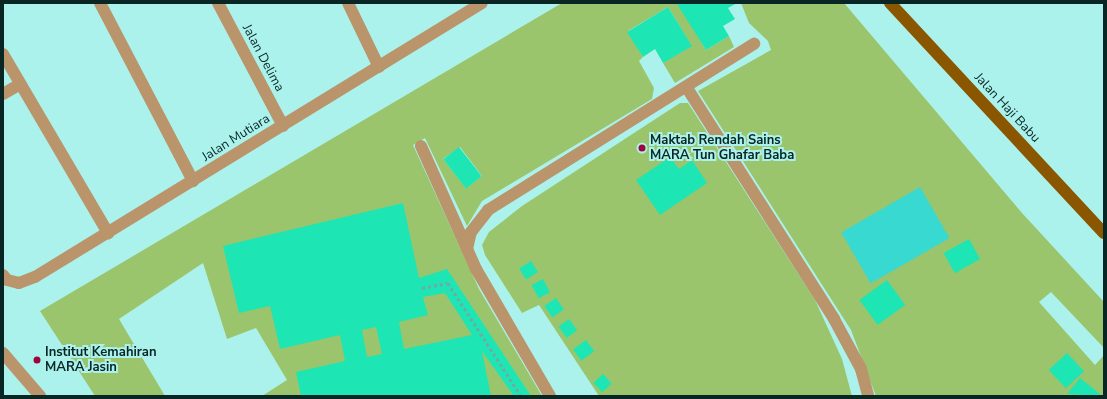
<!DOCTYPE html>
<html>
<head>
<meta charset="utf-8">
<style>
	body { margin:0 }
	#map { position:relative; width:1107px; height:399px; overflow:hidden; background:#acf2ec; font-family:"Nunito Sans",sans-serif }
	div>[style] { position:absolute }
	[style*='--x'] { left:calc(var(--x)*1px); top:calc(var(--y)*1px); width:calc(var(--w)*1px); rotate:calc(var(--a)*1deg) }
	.green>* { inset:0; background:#9bc56c }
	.water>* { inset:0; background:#38d9d0; transform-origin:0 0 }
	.building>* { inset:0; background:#1de5b4; transform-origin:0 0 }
	.path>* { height:2.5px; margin-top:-1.25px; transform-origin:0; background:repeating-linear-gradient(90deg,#72a9a5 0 3px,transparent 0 6px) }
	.minor>* { height:12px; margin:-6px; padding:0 6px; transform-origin:6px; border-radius:6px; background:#ba956b }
	.major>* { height:12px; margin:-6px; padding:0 6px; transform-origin:6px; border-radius:6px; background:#8a5600 }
	.dots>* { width:11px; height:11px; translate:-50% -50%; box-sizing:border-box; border:2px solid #acf2ec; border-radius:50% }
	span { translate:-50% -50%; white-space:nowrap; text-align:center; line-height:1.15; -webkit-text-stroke:4px #acf2ec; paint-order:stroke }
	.street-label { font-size:13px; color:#092624 }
	.poi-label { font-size:13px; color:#092624; font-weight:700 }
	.left { translate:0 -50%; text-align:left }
	.frame { position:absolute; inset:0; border:4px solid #092624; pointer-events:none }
</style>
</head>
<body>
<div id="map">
	<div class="green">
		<i style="clip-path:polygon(evenodd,562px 3px,678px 3px,706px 50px,729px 36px,734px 47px,675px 83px,663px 63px,691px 45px,668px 7px,628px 31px,643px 57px,639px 61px,654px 88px,652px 99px,482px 201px,467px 226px,425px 138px,413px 145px,479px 289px,542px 396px,262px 396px,287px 380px,256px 328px,227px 339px,203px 263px,119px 319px,165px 396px,95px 396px,40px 311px,562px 3px,460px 147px,482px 176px,466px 188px,443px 159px,460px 147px)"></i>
		<i style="clip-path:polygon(741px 3px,844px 3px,1022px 213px,1104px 302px,1104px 348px,1051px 292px,1039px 302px,1095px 365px,1104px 355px,1104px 396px,876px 396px,851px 330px,698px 91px,771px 50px,768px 41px,749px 23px)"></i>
		<i style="clip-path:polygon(680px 103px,688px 103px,815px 300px,842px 359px,852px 396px,599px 396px,539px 305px,522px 313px,485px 255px,482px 245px,489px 232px,522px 206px)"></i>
	</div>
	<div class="water">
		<i style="left:920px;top:187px;width:59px;height:91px;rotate:60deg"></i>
	</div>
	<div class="building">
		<i style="clip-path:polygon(737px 3px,728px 8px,735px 19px,723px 26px,729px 36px,706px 50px,677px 4px)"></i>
		<i style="clip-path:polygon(668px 7px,692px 46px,663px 63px,655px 49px,643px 57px,627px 32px)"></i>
		<i style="left:459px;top:147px;width:37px;height:20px;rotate:52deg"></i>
		<i style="clip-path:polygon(670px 157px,679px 169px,692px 160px,707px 183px,660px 215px,636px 180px)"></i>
		<i style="clip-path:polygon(evenodd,403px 203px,419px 278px,447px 269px,531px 396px,514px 396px,482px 351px,491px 396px,301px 396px,296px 372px,345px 361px,340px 335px,280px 349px,270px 306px,239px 313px,223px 246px,403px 203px,445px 293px,472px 335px,404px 349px,399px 322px,428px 315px,423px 297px,445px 293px,403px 203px,376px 327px,382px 354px,367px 357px,362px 330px,376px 327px)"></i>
		<i style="left:969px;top:239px;width:23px;height:29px;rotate:61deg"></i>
		<i style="left:531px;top:261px;width:13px;height:14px;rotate:58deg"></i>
		<i style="left:543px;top:279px;width:15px;height:13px;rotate:62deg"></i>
		<i style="left:887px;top:280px;width:31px;height:34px;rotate:54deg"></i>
		<i style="left:556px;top:298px;width:14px;height:14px;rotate:56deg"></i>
		<i style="left:569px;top:319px;width:14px;height:13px;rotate:54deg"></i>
		<i style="left:586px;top:340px;width:14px;height:16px;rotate:54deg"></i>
		<i style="left:1067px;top:353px;width:25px;height:25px;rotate:47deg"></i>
		<i style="left:603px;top:374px;width:13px;height:13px;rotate:48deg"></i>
		<i style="clip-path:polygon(1080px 378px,1100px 394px,1098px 396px,1067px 394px)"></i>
	</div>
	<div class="path">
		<i style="--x:422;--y:288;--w:26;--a:-11"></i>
		<i style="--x:448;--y:283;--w:135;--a:57.1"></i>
	</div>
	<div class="minor">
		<i style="--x:100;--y:3;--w:201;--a:62.4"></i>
		<i style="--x:218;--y:3;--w:139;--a:62.1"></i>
		<i style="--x:348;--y:3;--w:71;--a:64.2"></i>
		<i style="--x:3;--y:54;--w:208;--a:59.6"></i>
		<i style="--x:687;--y:88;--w:274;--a:57.5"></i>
		<i style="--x:834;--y:319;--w:57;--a:61.6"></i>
		<i style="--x:861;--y:369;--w:28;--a:75"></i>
		<i style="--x:3;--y:94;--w:20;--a:-30"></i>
		<i style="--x:421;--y:146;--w:113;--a:65.9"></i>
		<i style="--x:3;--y:275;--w:6;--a:51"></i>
		<i style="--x:7;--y:280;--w:12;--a:14"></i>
		<i style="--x:19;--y:283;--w:17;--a:-21"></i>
		<i style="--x:35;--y:277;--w:524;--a:-31.51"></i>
		<i style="--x:3;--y:353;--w:57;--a:49.3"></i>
		<i style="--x:550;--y:396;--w:147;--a:-120.2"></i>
		<i style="--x:476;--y:269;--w:22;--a:-114"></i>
		<i style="--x:467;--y:249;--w:17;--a:-77"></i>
		<i style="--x:471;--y:232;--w:28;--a:-52"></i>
		<i style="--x:488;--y:210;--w:314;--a:-32"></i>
	</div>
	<div class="major">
		<i style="--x:890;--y:3;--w:314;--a:47.1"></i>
	</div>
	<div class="dots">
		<i style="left:642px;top:148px;background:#a00240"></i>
		<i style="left:37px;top:360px;background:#a00240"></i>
	</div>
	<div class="street-label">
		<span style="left:263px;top:58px;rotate:62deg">Jalan Delima</span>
		<span style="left:1007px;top:108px;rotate:47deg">Jalan Haji Babu</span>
		<span style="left:236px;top:138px;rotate:-32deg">Jalan Mutiara</span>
	</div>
	<div class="poi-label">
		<span class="left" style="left:650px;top:148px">Maktab Rendah Sains<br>MARA Tun Ghafar Baba</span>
		<span class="left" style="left:45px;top:360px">Institut Kemahiran<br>MARA Jasin</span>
	</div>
	<div class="frame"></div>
</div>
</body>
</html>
